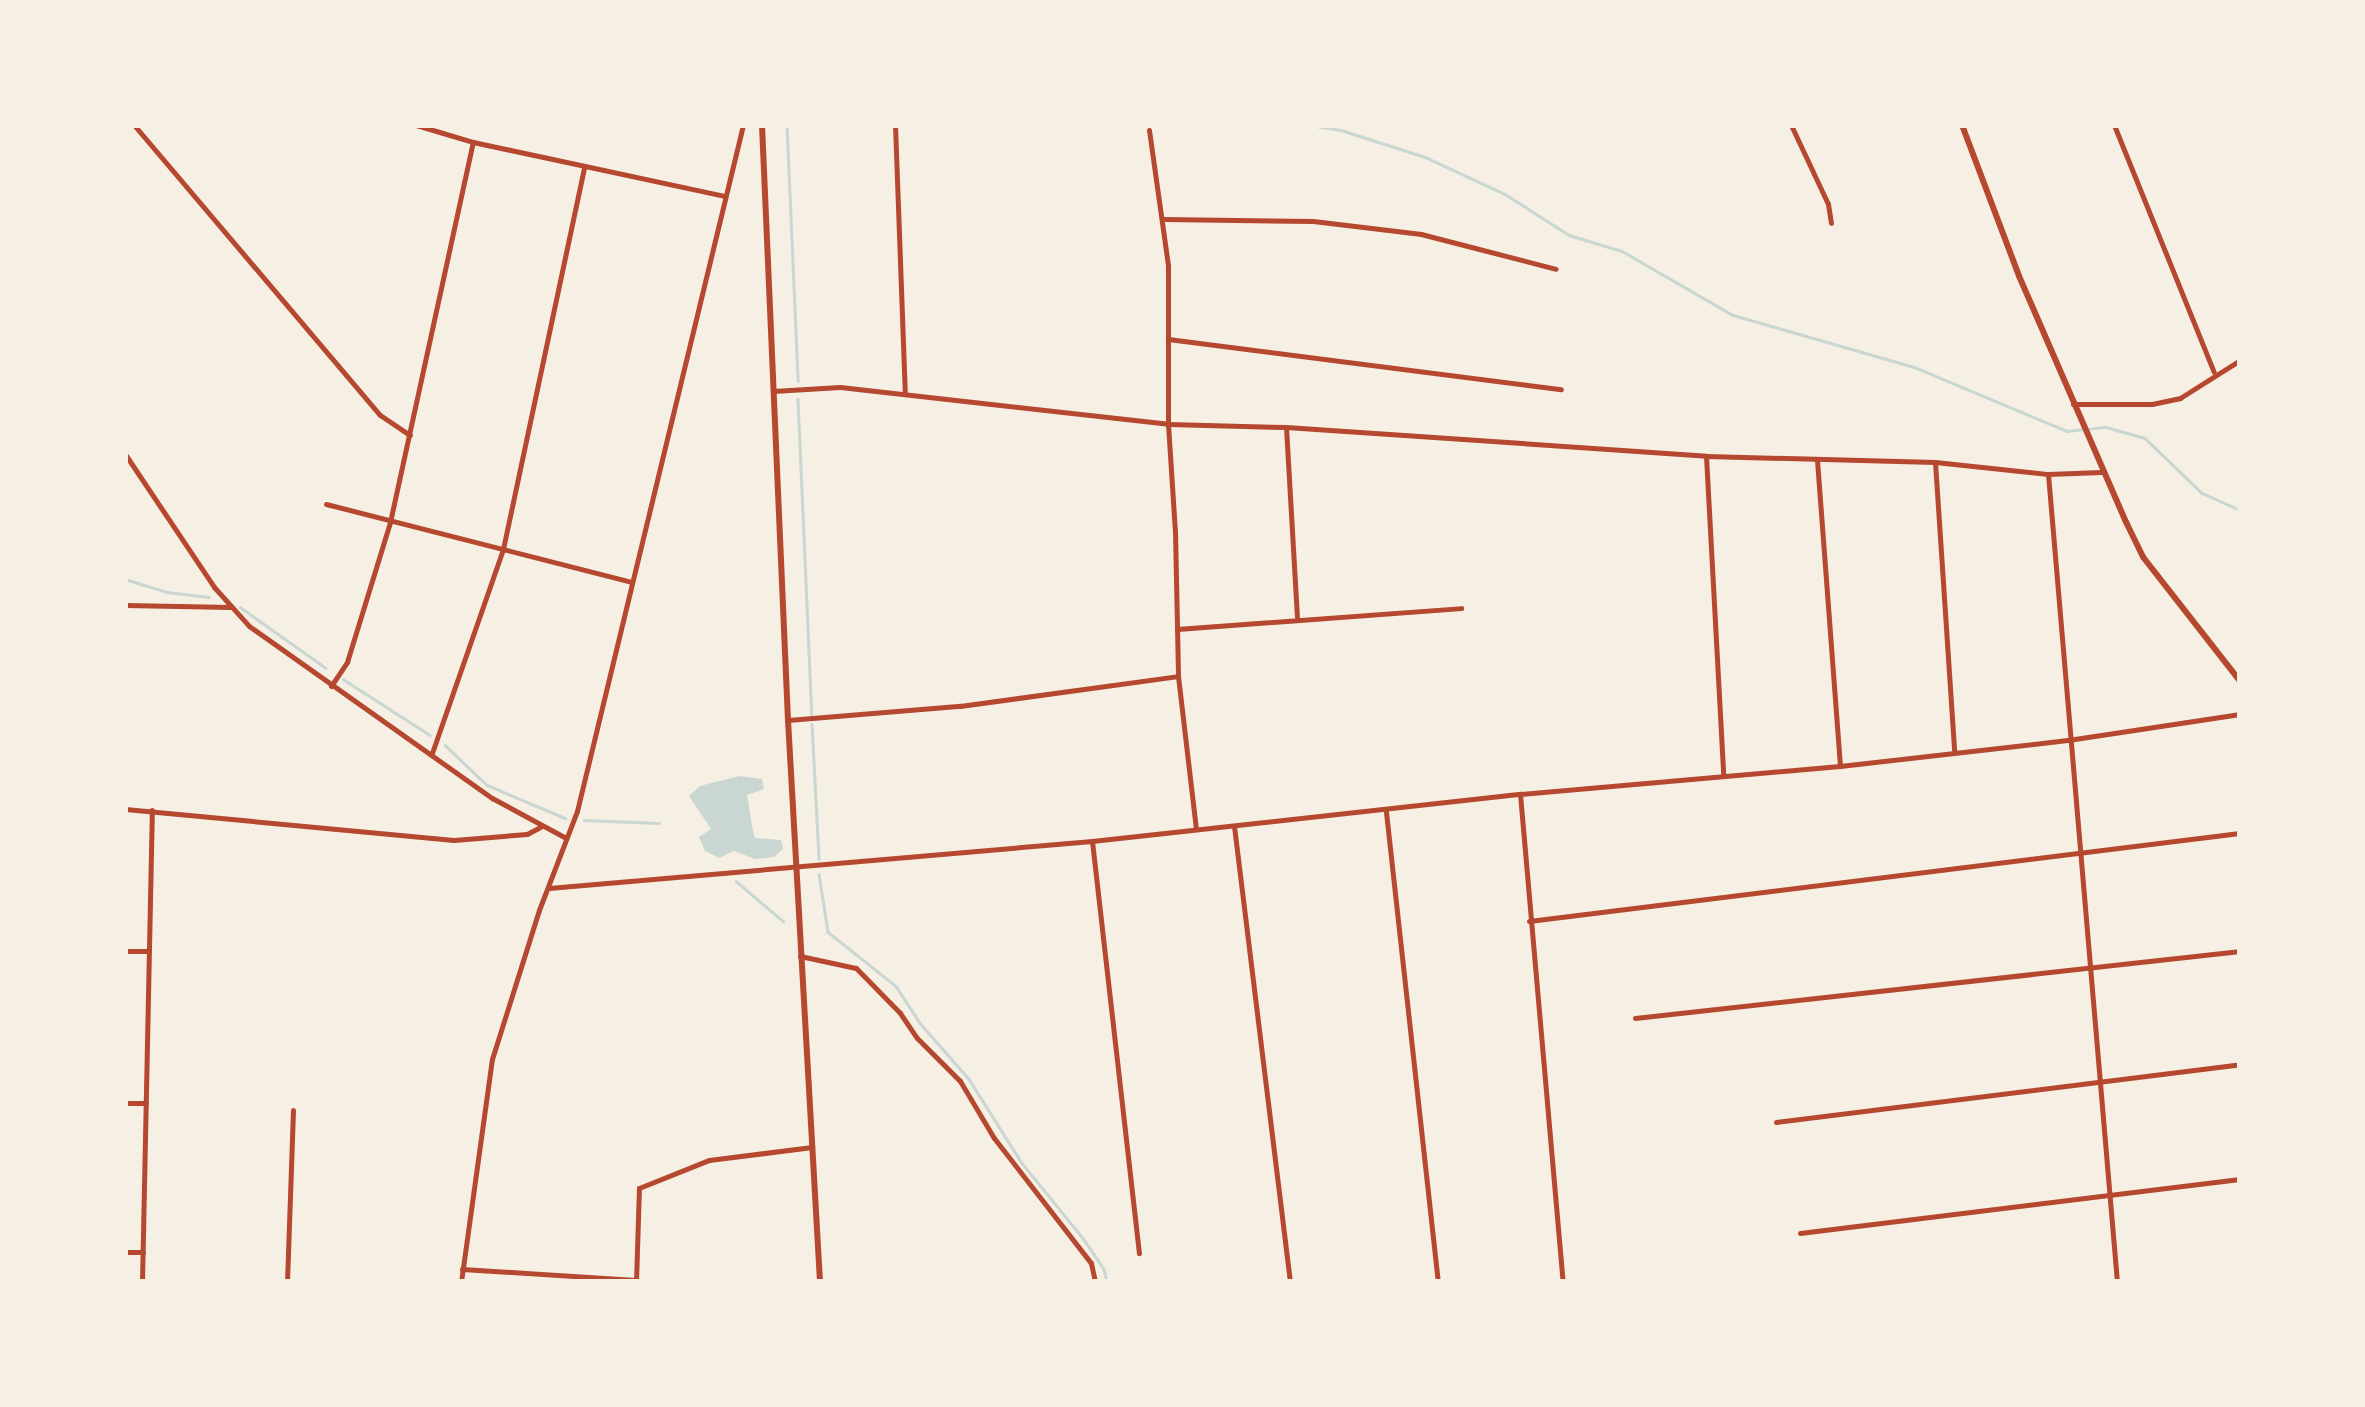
<!DOCTYPE html>
<html>
<head>
<meta charset="utf-8">
<style>
	body { margin:0 }
	#map { position:relative; width:2365px; height:1407px; overflow:hidden; background:#f6efe4; font-family:Overpass,sans-serif }
	div>[style] { position:absolute }
	[style*='--x'] { left:calc(var(--x)*1px); top:calc(var(--y)*1px); width:calc(var(--w)*1px); rotate:calc(var(--a)*1deg) }
	.water>* { inset:0; background:#c9d6d2 }
	.stream>* { height:2.5px; margin:-1.25px; padding:0 1.25px; transform-origin:1.25px; border-radius:1.25px; background:#c9d6d2 }
	.minor>* { height:5px; margin:-2.5px; padding:0 2.5px; transform-origin:2.5px; border-radius:2.5px; background:#b5482f }
	.tertiary>* { height:6px; margin:-3px; padding:0 3px; transform-origin:3px; border-radius:3px; background:#b5482f }
	span { translate:-50% -50%; white-space:nowrap; text-align:center; line-height:1.15; -webkit-text-stroke:8px #f6efe4; paint-order:stroke }
	.frame { position:absolute; inset:0; border:128px solid #f6efe4; pointer-events:none }
</style>
</head>
<body>
<div id="map">
	<div class="water">
		<i style="clip-path:polygon(739px 776px,762px 779px,764px 789px,747px 795px,752px 826px,755px 838px,781px 840px,783px 849px,774px 857px,755px 859px,734px 851px,719px 858px,705px 851px,699px 837px,711px 829px,689px 796px,700px 786px)"></i>
	</div>
	<div class="stream">
		<i style="--x:787;--y:125;--w:256;--a:87.5"></i>
		<i style="--x:1310;--y:125;--w:31;--a:9"></i>
		<i style="--x:1341;--y:130;--w:88;--a:17.8"></i>
		<i style="--x:1425;--y:157;--w:88;--a:24.8"></i>
		<i style="--x:1505;--y:194;--w:76;--a:32.6"></i>
		<i style="--x:1569;--y:235;--w:55;--a:16.8"></i>
		<i style="--x:1622;--y:251;--w:128;--a:30"></i>
		<i style="--x:1733;--y:315;--w:188;--a:16"></i>
		<i style="--x:1914;--y:367;--w:166;--a:22.7"></i>
		<i style="--x:2067;--y:431;--w:39;--a:-6"></i>
		<i style="--x:2106;--y:427;--w:41;--a:15.8"></i>
		<i style="--x:2145;--y:438;--w:79;--a:44"></i>
		<i style="--x:2202;--y:493;--w:42;--a:24.1"></i>
		<i style="--x:798;--y:399;--w:315;--a:87.5"></i>
		<i style="--x:125;--y:579;--w:44;--a:17.2"></i>
		<i style="--x:167;--y:592;--w:42;--a:6.8"></i>
		<i style="--x:240;--y:607;--w:105;--a:35.3"></i>
		<i style="--x:343;--y:679;--w:103;--a:32.8"></i>
		<i style="--x:812;--y:724;--w:135;--a:87"></i>
		<i style="--x:445;--y:745;--w:58;--a:43.6"></i>
		<i style="--x:487;--y:785;--w:85;--a:22.9"></i>
		<i style="--x:584;--y:820;--w:75;--a:2.3"></i>
		<i style="--x:819;--y:874;--w:59;--a:81.2"></i>
		<i style="--x:828;--y:932;--w:87;--a:38.5"></i>
		<i style="--x:896;--y:986;--w:44;--a:57"></i>
		<i style="--x:920;--y:1023;--w:74;--a:48.8"></i>
		<i style="--x:969;--y:1079;--w:99;--a:57.8"></i>
		<i style="--x:1022;--y:1163;--w:97;--a:50.9"></i>
		<i style="--x:1083;--y:1238;--w:37;--a:56"></i>
		<i style="--x:1104;--y:1269;--w:13;--a:77"></i>
		<i style="--x:736;--y:881;--w:62;--a:40.4"></i>
	</div>
	<div class="minor">
		<i style="--x:134;--y:125;--w:380;--a:49.7"></i>
		<i style="--x:380;--y:415;--w:36;--a:34"></i>
		<i style="--x:416;--y:125;--w:59;--a:16.6"></i>
		<i style="--x:473;--y:142;--w:258;--a:12.1"></i>
		<i style="--x:895;--y:125;--w:268;--a:87.9"></i>
		<i style="--x:1791;--y:125;--w:87;--a:64.9"></i>
		<i style="--x:1828;--y:204;--w:19;--a:81"></i>
		<i style="--x:2114;--y:125;--w:266;--a:68"></i>
		<i style="--x:1149;--y:130;--w:137;--a:82"></i>
		<i style="--x:1168;--y:266;--w:158;--a:90"></i>
		<i style="--x:1168;--y:424;--w:107;--a:86.3"></i>
		<i style="--x:1175;--y:531;--w:145;--a:88.8"></i>
		<i style="--x:1178;--y:676;--w:154;--a:83.3"></i>
		<i style="--x:1164;--y:219;--w:149;--a:0.8"></i>
		<i style="--x:1313;--y:221;--w:109;--a:6.9"></i>
		<i style="--x:1421;--y:234;--w:139;--a:14.5"></i>
		<i style="--x:1168;--y:339;--w:396;--a:7.3"></i>
		<i style="--x:773;--y:391;--w:67;--a:-3.4"></i>
		<i style="--x:840;--y:387;--w:330;--a:6.4"></i>
		<i style="--x:1168;--y:424;--w:118;--a:1.5"></i>
		<i style="--x:1286;--y:427;--w:421;--a:3.9"></i>
		<i style="--x:1706;--y:456;--w:229;--a:1.5"></i>
		<i style="--x:1935;--y:462;--w:114;--a:6.1"></i>
		<i style="--x:2048;--y:474;--w:53;--a:-2.2"></i>
		<i style="--x:2073;--y:404;--w:79;--a:0"></i>
		<i style="--x:2152;--y:404;--w:29;--a:-12"></i>
		<i style="--x:2180;--y:398;--w:71;--a:-32.3"></i>
		<i style="--x:1286;--y:427;--w:190;--a:86.7"></i>
		<i style="--x:125;--y:454;--w:160;--a:56.2"></i>
		<i style="--x:214;--y:587;--w:52;--a:48.1"></i>
		<i style="--x:249;--y:626;--w:298;--a:35.3"></i>
		<i style="--x:492;--y:798;--w:82;--a:28.4"></i>
		<i style="--x:1706;--y:456;--w:318;--a:86.9"></i>
		<i style="--x:1817;--y:460;--w:307;--a:85.7"></i>
		<i style="--x:1935;--y:462;--w:290;--a:86.2"></i>
		<i style="--x:2048;--y:474;--w:811;--a:85.12"></i>
		<i style="--x:326;--y:504;--w:315;--a:14.3"></i>
		<i style="--x:125;--y:605;--w:106;--a:1.1"></i>
		<i style="--x:1177;--y:629;--w:285;--a:-4.2"></i>
		<i style="--x:331;--y:686;--w:29;--a:-56"></i>
		<i style="--x:347;--y:662;--w:146;--a:-72.9"></i>
		<i style="--x:390;--y:522;--w:389;--a:-77.7"></i>
		<i style="--x:788;--y:720;--w:173;--a:-4.7"></i>
		<i style="--x:960;--y:706;--w:220;--a:-7.8"></i>
		<i style="--x:432;--y:753;--w:216;--a:-70.8"></i>
		<i style="--x:503;--y:549;--w:390;--a:-78"></i>
		<i style="--x:1520;--y:794;--w:490;--a:85"></i>
		<i style="--x:125;--y:809;--w:330;--a:5.4"></i>
		<i style="--x:454;--y:840;--w:73;--a:-4.7"></i>
		<i style="--x:527;--y:834;--w:15;--a:-28"></i>
		<i style="--x:1386;--y:812;--w:473;--a:83.7"></i>
		<i style="--x:1234;--y:826;--w:459;--a:83"></i>
		<i style="--x:1092;--y:841;--w:415;--a:83.5"></i>
		<i style="--x:549;--y:888;--w:545;--a:-4.95"></i>
		<i style="--x:1092;--y:841;--w:431;--a:-6.3"></i>
		<i style="--x:1520;--y:794;--w:321;--a:-5"></i>
		<i style="--x:1840;--y:766;--w:229;--a:-6.5"></i>
		<i style="--x:2068;--y:740;--w:174;--a:-8.6"></i>
		<i style="--x:1529;--y:921;--w:716;--a:-7.06"></i>
		<i style="--x:125;--y:951;--w:24;--a:0"></i>
		<i style="--x:800;--y:956;--w:57;--a:12.1"></i>
		<i style="--x:856;--y:968;--w:63;--a:45.6"></i>
		<i style="--x:900;--y:1013;--w:30;--a:56"></i>
		<i style="--x:917;--y:1038;--w:61;--a:45"></i>
		<i style="--x:960;--y:1081;--w:66;--a:59.2"></i>
		<i style="--x:994;--y:1138;--w:158;--a:52.2"></i>
		<i style="--x:1091;--y:1263;--w:19;--a:78"></i>
		<i style="--x:1635;--y:1018;--w:609;--a:-6.32"></i>
		<i style="--x:125;--y:1103;--w:21;--a:0"></i>
		<i style="--x:1776;--y:1122;--w:468;--a:-7.1"></i>
		<i style="--x:1800;--y:1233;--w:443;--a:-7"></i>
		<i style="--x:125;--y:1252;--w:18;--a:0"></i>
		<i style="--x:462;--y:1269;--w:174;--a:3.6"></i>
		<i style="--x:142;--y:1282;--w:472;--a:-88.8"></i>
		<i style="--x:287;--y:1282;--w:172;--a:-88"></i>
		<i style="--x:461;--y:1282;--w:225;--a:-82.1"></i>
		<i style="--x:492;--y:1059;--w:156;--a:-72.5"></i>
		<i style="--x:539;--y:910;--w:106;--a:-69"></i>
		<i style="--x:577;--y:811;--w:706;--a:-76.4"></i>
		<i style="--x:636;--y:1282;--w:94;--a:-88.2"></i>
		<i style="--x:639;--y:1188;--w:75;--a:-21.8"></i>
		<i style="--x:709;--y:1160;--w:104;--a:-7.2"></i>
	</div>
	<div class="tertiary">
		<i style="--x:762;--y:125;--w:596;--a:87.5"></i>
		<i style="--x:788;--y:720;--w:563;--a:86.74"></i>
		<i style="--x:1962;--y:125;--w:161;--a:69.3"></i>
		<i style="--x:2019;--y:276;--w:268;--a:66.5"></i>
		<i style="--x:2126;--y:522;--w:39;--a:64"></i>
		<i style="--x:2143;--y:557;--w:157;--a:52"></i>
	</div>
	<div class="frame"></div>
</div>
</body>
</html>
